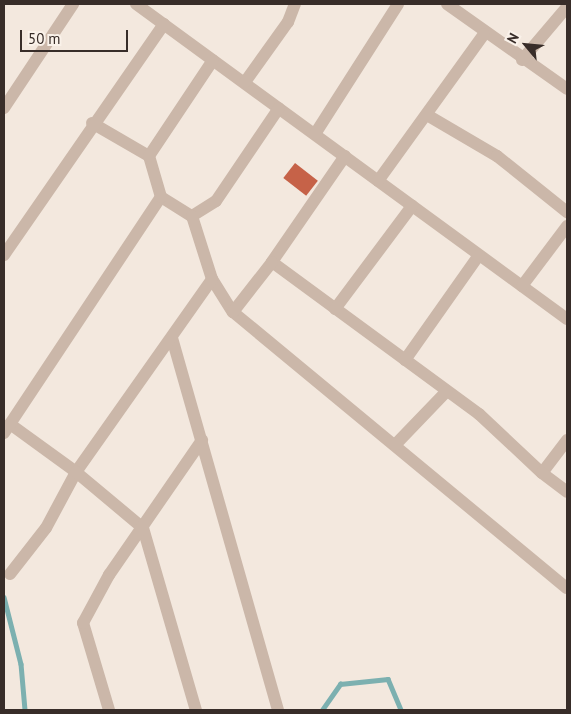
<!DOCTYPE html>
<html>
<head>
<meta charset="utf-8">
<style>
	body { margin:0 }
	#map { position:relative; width:571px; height:714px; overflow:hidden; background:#f3e8de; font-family:"PT Sans",sans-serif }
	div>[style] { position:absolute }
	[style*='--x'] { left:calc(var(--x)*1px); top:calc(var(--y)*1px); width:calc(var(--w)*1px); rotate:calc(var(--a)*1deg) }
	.stream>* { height:4.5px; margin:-2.25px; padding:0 2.25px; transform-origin:2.25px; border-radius:2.25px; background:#7cb0b0 }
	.building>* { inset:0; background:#c66248; transform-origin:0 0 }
	.minor>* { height:12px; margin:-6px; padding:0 6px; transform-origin:6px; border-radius:6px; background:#cbb7a9 }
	span { translate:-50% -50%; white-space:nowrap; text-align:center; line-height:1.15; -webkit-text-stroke:4px #faf2ea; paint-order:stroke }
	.frame { position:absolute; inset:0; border:5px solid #382d29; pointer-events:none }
	.north { position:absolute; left:501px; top:20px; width:50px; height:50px; -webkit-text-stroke:4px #faf2ea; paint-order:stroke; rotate:298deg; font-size:14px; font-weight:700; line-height:20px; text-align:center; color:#382d29 }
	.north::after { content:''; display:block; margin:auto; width:18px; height:22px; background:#382d29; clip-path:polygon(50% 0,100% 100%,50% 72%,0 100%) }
	.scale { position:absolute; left:20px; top:30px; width:108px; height:22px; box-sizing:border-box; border:2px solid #382d29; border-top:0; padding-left:6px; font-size:15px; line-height:18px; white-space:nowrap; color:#382d29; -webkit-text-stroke:4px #faf2ea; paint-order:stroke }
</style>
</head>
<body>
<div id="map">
	<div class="stream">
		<i style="--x:4;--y:597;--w:69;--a:75.8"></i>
		<i style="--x:21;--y:664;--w:46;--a:85"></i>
		<i style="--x:322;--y:710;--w:32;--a:-55"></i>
		<i style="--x:340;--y:684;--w:48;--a:-5.9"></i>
		<i style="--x:388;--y:679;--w:34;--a:67"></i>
	</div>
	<div class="building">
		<i style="left:295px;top:163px;width:29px;height:19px;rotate:38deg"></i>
	</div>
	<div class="minor">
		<i style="--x:136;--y:4;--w:534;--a:36.16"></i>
		<i style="--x:447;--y:4;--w:147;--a:35.3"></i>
		<i style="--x:522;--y:60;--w:70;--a:-49.7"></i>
		<i style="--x:245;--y:82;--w:74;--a:-54.4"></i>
		<i style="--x:288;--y:22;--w:19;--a:-69"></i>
		<i style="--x:4;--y:108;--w:125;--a:-56.4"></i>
		<i style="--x:427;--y:115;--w:81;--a:30.4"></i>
		<i style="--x:497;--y:156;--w:90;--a:38.7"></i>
		<i style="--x:92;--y:123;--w:66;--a:30.1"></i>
		<i style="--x:315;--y:134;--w:154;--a:-57.4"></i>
		<i style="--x:345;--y:156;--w:129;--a:124.6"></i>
		<i style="--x:272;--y:262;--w:257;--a:36.3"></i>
		<i style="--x:479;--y:414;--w:86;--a:43.1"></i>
		<i style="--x:378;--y:181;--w:181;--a:-54.2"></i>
		<i style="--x:161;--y:197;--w:36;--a:32"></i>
		<i style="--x:192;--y:216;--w:28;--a:-32"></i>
		<i style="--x:216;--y:201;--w:112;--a:-55.9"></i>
		<i style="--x:192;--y:216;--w:66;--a:72.4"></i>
		<i style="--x:212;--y:279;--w:39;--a:58"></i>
		<i style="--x:233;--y:312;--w:433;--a:39.6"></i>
		<i style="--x:4;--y:255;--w:281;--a:-55.3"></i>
		<i style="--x:522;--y:286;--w:75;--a:-53.1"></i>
		<i style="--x:335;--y:309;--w:129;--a:-53.2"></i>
		<i style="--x:233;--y:312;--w:63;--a:-52"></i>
		<i style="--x:172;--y:338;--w:387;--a:74.1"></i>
		<i style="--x:405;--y:360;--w:128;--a:-54.8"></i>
		<i style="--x:10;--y:424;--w:82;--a:36"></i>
		<i style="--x:76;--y:472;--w:236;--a:-54.8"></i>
		<i style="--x:4;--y:433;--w:283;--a:-56.4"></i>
		<i style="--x:161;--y:197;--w:43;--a:-106.3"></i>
		<i style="--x:149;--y:156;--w:115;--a:-56.3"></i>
		<i style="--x:567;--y:440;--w:41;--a:127.1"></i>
		<i style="--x:542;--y:473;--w:31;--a:37"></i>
		<i style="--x:395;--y:445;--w:74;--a:-46.1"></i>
		<i style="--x:10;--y:574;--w:58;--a:-52"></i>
		<i style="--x:46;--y:528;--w:64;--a:-61.8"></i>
		<i style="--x:76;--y:472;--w:87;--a:39.9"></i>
		<i style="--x:143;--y:528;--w:190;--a:73.8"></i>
		<i style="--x:109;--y:710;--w:91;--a:-106.6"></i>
		<i style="--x:83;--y:623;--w:55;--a:-61.6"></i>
		<i style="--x:109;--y:575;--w:164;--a:-55.4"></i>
	</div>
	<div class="frame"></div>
	<div class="north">N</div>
	<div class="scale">50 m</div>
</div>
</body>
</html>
